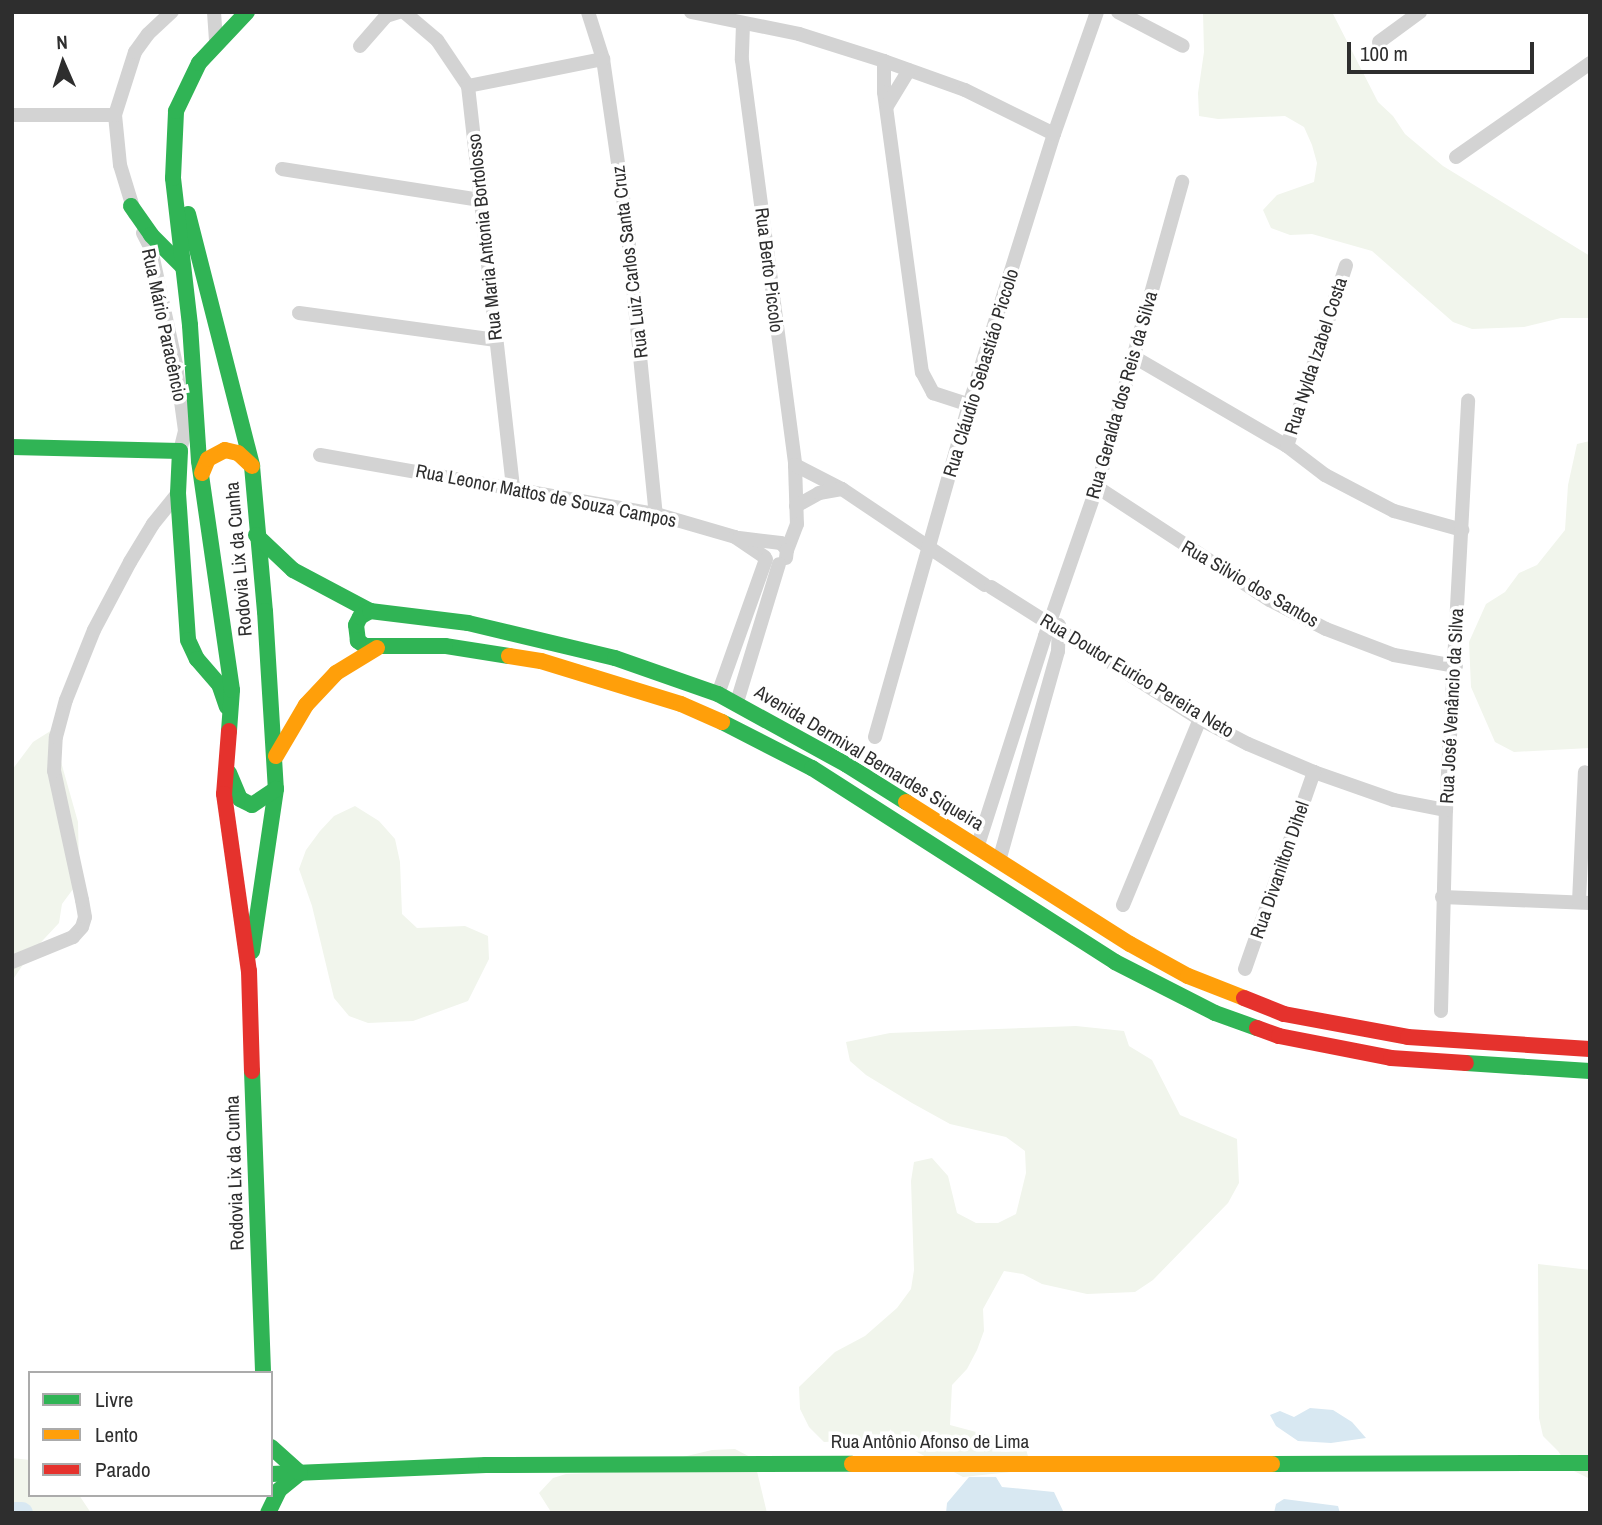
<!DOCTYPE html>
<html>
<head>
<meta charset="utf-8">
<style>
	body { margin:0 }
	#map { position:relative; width:1602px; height:1525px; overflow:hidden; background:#fff; font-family:"Archivo Narrow",sans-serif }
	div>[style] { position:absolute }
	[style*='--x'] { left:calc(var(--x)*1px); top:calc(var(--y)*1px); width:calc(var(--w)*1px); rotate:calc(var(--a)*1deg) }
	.green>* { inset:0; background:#f1f5ec }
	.water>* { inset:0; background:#d8e8f2 }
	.river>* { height:23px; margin:-11.5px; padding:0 11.5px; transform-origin:11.5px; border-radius:11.5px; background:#d8e8f2 }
	.street>* { height:14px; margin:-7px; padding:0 7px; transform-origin:7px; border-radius:7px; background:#d3d3d3 }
	.fast>* { height:16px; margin:-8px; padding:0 8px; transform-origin:8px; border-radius:8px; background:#30b455 }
	.slow>* { height:16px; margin:-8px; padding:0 8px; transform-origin:8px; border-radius:8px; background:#ff9f0a }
	.jam>* { height:16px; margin:-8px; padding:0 8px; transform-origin:8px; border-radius:8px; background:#e5322d }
	span { translate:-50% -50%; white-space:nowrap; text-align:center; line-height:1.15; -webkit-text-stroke:7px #fff; paint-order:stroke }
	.street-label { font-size:19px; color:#2e2e2e }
	.frame { position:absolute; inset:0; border:14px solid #2e2e2e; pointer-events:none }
	.legend { position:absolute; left:28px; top:1371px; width:245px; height:126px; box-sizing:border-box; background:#fff; border:2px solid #ababab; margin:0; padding:9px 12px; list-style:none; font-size:21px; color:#2e2e2e }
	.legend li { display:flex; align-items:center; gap:14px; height:35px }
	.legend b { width:35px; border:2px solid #ababab }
	.north { position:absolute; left:28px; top:28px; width:70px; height:70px; -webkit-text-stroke:5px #fff; paint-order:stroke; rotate:357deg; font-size:19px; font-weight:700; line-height:28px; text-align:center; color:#2e2e2e }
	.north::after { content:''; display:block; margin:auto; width:24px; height:32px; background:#2e2e2e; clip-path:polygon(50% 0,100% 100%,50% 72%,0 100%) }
	.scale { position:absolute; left:1347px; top:42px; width:187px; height:32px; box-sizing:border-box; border:4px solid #2e2e2e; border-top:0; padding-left:9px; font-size:21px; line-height:24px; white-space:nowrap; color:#2e2e2e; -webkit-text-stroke:5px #fff; paint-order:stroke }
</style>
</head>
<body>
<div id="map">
	<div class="green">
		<i style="clip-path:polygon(1203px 12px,1332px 12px,1378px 102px,1393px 116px,1405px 134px,1443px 166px,1590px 256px,1590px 318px,1561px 318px,1524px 327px,1472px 329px,1453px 322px,1372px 251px,1312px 234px,1290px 235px,1271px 228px,1263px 210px,1277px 195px,1314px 182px,1317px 163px,1312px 145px,1304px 127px,1285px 116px,1218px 119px,1199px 116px,1198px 93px,1204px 52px)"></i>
		<i style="clip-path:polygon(1590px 441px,1590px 748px,1514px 752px,1495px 742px,1471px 687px,1469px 642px,1486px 604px,1505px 592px,1519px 573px,1537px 565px,1565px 530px,1568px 485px,1577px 444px)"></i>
		<i style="clip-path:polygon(52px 730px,78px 822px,79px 866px,76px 885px,62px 904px,59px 923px,30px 954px,12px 981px,12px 770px,33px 742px)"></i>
		<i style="clip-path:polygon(355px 806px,379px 821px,395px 839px,400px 862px,402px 914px,417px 928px,465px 926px,488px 936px,489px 959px,468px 1001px,413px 1021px,368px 1023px,349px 1016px,334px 998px,312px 906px,299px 869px,306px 850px,320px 831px,334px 816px)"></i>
		<i style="clip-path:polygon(1076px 1026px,1124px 1031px,1129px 1046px,1152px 1060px,1180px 1115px,1237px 1139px,1239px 1183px,1228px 1203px,1153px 1280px,1135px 1292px,1087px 1294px,1042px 1284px,1023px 1274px,1004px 1271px,983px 1309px,984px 1331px,977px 1350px,967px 1369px,952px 1385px,950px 1425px,1025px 1445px,1030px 1464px,1011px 1472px,963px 1477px,906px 1446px,869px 1440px,824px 1442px,809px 1427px,800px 1409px,799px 1387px,835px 1352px,865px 1336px,897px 1308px,911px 1289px,914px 1270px,911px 1181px,914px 1162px,932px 1158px,948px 1176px,957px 1213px,976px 1223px,998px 1223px,1016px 1214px,1026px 1173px,1025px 1151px,1006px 1137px,950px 1124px,912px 1103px,866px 1075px,850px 1061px,846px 1042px,890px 1033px)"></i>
		<i style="clip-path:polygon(1538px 1264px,1590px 1270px,1590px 1479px,1570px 1469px,1558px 1451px,1543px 1436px,1539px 1418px)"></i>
		<i style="clip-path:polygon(735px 1449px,754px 1459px,767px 1513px,561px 1513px,551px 1512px,539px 1493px,553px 1478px,566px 1474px,620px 1472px,712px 1450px)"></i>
		<i style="clip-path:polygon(12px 1458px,30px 1460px,30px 1495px,79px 1495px,91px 1513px,12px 1513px)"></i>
	</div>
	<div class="water">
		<i style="clip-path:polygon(1310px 1408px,1333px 1410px,1352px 1422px,1366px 1438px,1331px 1443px,1298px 1441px,1276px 1426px,1270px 1415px,1280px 1411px,1294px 1417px)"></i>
		<i style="clip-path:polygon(969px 1477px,996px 1477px,1002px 1487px,1054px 1492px,1064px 1513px,946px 1513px,947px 1503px)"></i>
		<i style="clip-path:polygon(1284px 1499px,1338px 1506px,1340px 1513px,1274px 1513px,1276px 1504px)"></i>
	</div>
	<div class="river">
		<i style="--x:15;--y:1513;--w:6;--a:0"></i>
	</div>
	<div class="street">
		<i style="--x:214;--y:12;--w:30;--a:86"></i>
		<i style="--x:404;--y:12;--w:43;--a:40.3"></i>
		<i style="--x:437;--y:40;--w:55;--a:56"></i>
		<i style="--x:468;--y:86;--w:404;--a:83.6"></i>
		<i style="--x:588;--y:12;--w:49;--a:72.3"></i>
		<i style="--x:603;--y:59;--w:169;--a:81.8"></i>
		<i style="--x:627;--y:226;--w:289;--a:84.3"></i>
		<i style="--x:691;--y:12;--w:110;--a:11.5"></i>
		<i style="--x:799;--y:34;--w:89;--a:17.6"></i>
		<i style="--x:884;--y:61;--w:86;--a:19.7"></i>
		<i style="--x:965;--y:90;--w:99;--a:26.3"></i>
		<i style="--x:1118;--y:12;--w:73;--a:27.6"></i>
		<i style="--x:743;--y:24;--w:36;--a:92"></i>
		<i style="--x:742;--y:60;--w:408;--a:82.5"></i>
		<i style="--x:795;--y:465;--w:59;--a:88.1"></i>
		<i style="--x:797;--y:524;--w:28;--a:111"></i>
		<i style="--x:1379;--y:42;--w:51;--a:-36.2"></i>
		<i style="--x:360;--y:46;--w:40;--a:-49"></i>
		<i style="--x:386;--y:16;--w:14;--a:-17"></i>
		<i style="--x:884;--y:61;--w:31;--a:90"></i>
		<i style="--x:884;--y:92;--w:283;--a:82.3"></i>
		<i style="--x:922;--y:372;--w:24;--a:62"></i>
		<i style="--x:933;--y:393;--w:38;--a:18"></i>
		<i style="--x:468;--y:86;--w:138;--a:-11.3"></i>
		<i style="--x:887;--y:106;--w:42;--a:-58.6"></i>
		<i style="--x:12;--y:115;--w:103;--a:0"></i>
		<i style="--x:1456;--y:157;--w:164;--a:-35"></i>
		<i style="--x:282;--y:169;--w:199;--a:8.9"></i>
		<i style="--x:135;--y:214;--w:51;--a:-107"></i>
		<i style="--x:120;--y:165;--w:50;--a:-95.7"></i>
		<i style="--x:115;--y:115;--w:66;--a:-72.4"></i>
		<i style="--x:135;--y:52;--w:22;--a:-54"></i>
		<i style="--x:148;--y:34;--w:33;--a:-43"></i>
		<i style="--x:143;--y:233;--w:18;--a:63"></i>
		<i style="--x:151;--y:249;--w:119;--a:77.8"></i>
		<i style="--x:176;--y:365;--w:67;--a:82.2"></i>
		<i style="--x:185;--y:431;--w:21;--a:104"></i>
		<i style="--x:299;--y:313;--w:199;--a:7.8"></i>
		<i style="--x:1134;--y:357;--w:177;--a:30.2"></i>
		<i style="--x:1287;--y:446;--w:48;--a:37.3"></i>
		<i style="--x:1325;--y:475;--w:78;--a:27.6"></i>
		<i style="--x:1394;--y:511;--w:71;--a:15.6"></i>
		<i style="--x:1287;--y:446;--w:190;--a:-71.9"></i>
		<i style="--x:320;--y:455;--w:341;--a:10"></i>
		<i style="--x:656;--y:514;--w:82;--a:16.2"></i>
		<i style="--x:735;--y:537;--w:36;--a:34"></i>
		<i style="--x:795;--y:465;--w:53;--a:27.1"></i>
		<i style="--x:842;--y:489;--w:172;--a:33.9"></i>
		<i style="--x:1097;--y:487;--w:207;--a:33.2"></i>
		<i style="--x:1270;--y:600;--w:63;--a:27.4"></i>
		<i style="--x:1326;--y:629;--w:73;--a:20.9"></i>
		<i style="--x:1394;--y:655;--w:63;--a:10.1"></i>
		<i style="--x:796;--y:506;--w:26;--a:-29"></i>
		<i style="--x:819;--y:493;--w:23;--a:-10"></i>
		<i style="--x:739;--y:538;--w:42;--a:6.8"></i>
		<i style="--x:781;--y:543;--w:9;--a:49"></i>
		<i style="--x:787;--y:550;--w:8;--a:97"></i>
		<i style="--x:991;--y:587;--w:247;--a:32.3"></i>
		<i style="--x:1200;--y:719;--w:54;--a:27.5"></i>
		<i style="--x:1248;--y:744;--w:72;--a:23"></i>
		<i style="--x:1314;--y:772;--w:85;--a:19.3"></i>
		<i style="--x:1394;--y:800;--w:53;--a:10.9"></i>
		<i style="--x:718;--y:694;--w:143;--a:-70.4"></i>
		<i style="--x:737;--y:702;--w:144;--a:-73.1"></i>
		<i style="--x:875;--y:737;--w:345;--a:-74.2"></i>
		<i style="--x:969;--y:405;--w:284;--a:-72.6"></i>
		<i style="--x:1054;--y:134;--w:129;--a:-70.6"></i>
		<i style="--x:977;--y:848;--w:223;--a:-72.2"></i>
		<i style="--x:1045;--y:636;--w:158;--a:-70.8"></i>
		<i style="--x:1097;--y:487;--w:317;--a:-74.4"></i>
		<i style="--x:999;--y:861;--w:218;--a:-74.3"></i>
		<i style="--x:1058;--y:651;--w:26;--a:-88"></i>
		<i style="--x:1442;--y:897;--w:148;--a:2.3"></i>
		<i style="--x:1579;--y:902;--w:130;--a:-87.4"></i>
		<i style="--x:1123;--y:905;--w:201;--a:-67.5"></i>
		<i style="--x:12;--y:962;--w:66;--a:-22.3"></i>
		<i style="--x:73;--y:937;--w:13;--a:-48"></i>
		<i style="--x:82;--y:927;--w:10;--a:-73"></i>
		<i style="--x:85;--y:917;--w:17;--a:-100"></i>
		<i style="--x:82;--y:900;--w:132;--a:-102.2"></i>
		<i style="--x:54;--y:771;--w:34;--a:-87"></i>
		<i style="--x:56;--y:737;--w:38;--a:-75"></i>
		<i style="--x:66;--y:700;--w:75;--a:-68.2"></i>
		<i style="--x:94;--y:630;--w:77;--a:-62.1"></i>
		<i style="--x:130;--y:562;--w:44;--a:-58.8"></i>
		<i style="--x:153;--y:524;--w:40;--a:-51"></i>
		<i style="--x:1245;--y:969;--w:209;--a:-70.7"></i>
		<i style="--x:1441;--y:1011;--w:201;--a:-88.6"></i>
		<i style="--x:1446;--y:810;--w:410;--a:-86.9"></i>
	</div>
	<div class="fast">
		<i style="--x:131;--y:206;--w:35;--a:55"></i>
		<i style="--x:151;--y:235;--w:45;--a:45"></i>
		<i style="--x:188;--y:214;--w:260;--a:75.7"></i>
		<i style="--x:252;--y:466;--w:146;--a:84.9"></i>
		<i style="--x:265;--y:611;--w:178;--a:86.5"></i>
		<i style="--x:276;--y:789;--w:164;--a:98.4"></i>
		<i style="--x:12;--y:447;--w:168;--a:1.4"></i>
		<i style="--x:180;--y:451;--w:42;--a:92.7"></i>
		<i style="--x:178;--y:493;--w:147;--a:86.1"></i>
		<i style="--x:188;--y:640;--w:21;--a:65"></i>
		<i style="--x:256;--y:535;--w:51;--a:43.4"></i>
		<i style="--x:293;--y:570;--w:87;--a:28"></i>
		<i style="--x:509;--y:656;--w:65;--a:-171.1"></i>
		<i style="--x:445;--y:646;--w:80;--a:180"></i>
		<i style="--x:365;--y:646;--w:9;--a:-144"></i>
		<i style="--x:358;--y:641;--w:16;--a:-97"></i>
		<i style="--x:356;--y:625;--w:9;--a:-63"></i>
		<i style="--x:360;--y:617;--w:12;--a:-31"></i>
		<i style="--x:370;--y:611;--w:99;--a:7"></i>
		<i style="--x:468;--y:623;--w:151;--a:13.4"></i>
		<i style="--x:615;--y:658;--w:109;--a:19.3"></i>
		<i style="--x:718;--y:694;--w:147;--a:28.8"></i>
		<i style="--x:847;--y:765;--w:70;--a:32.1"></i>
		<i style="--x:197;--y:659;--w:33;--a:49"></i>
		<i style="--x:219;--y:684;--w:24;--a:71"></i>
		<i style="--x:722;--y:722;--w:101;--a:27.1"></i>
		<i style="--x:812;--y:768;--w:360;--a:32.6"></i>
		<i style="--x:1115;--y:962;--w:112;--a:27"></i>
		<i style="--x:1215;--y:1013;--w:45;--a:19.7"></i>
		<i style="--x:229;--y:731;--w:41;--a:-85.8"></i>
		<i style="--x:232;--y:690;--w:231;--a:-98.2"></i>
		<i style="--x:199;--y:461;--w:136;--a:-93.8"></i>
		<i style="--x:190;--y:325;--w:148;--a:-96.6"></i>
		<i style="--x:173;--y:178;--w:67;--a:-87.4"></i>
		<i style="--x:176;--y:111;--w:53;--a:-64.4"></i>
		<i style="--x:199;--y:63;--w:70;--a:-46.7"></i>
		<i style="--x:229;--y:773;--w:28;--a:67"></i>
		<i style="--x:240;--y:799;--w:13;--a:27"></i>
		<i style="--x:252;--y:805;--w:29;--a:-34"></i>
		<i style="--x:1466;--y:1063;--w:124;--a:3.7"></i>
		<i style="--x:252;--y:1071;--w:302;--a:87.9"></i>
		<i style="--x:1272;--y:1464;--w:318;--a:-0.2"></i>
		<i style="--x:271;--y:1474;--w:215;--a:-2.4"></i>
		<i style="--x:486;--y:1465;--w:366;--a:-0.2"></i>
		<i style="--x:268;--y:1513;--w:25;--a:-64"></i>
		<i style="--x:279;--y:1490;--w:27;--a:-39"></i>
		<i style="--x:300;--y:1473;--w:39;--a:-138"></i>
	</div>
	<div class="slow">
		<i style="--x:202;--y:473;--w:15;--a:-67"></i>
		<i style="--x:208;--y:459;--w:19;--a:-28"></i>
		<i style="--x:225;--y:450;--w:13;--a:13"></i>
		<i style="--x:238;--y:453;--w:19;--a:43"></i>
		<i style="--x:509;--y:656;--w:32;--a:9"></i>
		<i style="--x:541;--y:661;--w:146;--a:17.1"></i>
		<i style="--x:681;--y:704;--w:45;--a:23.7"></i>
		<i style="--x:276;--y:756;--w:59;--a:-59.5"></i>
		<i style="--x:306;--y:705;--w:44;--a:-46.8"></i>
		<i style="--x:336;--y:673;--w:48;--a:-31.4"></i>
		<i style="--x:906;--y:802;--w:265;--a:32.4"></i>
		<i style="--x:1130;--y:944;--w:66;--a:28.9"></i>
		<i style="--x:1188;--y:976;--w:60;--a:21.4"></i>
		<i style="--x:852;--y:1464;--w:420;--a:0"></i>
	</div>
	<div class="jam">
		<i style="--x:229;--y:731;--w:63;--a:94.5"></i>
		<i style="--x:224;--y:794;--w:179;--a:82"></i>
		<i style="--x:249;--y:971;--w:100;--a:88.3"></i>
		<i style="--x:1244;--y:998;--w:43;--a:21.8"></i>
		<i style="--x:1284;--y:1014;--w:126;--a:10.5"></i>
		<i style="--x:1408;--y:1037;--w:182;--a:3.8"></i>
		<i style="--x:1257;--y:1028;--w:23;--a:20"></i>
		<i style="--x:1279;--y:1036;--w:114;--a:11.1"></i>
		<i style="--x:1391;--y:1058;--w:75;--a:3.8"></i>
	</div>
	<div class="street-label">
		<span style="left:485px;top:237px;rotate:-96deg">Rua Maria Antonia Bortolosso</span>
		<span style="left:630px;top:262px;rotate:-97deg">Rua Luiz Carlos Santa Cruz</span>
		<span style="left:769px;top:270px;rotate:83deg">Rua Berto Piccolo</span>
		<span style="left:164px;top:325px;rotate:78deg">Rua Mário Paracêncio</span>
		<span style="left:1316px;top:356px;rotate:-72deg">Rua Nylda Izabel Costa</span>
		<span style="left:981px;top:373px;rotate:-73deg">Rua Cláudio Sebastiáo Piccolo</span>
		<span style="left:1122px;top:395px;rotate:-74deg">Rua Geralda dos Reis da Silva</span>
		<span style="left:546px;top:496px;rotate:11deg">Rua Leonor Mattos de Souza Campos</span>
		<span style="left:239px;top:559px;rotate:-95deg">Rodovia Lix da Cunha</span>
		<span style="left:1250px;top:584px;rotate:30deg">Rua Silvio dos Santos</span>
		<span style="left:1137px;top:676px;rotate:31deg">Rua Doutor Eurico Pereira Neto</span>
		<span style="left:1452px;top:706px;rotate:-87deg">Rua José Venâncio da Silva</span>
		<span style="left:869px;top:758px;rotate:31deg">Avenida Dermival Bernardes Siqueira</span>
		<span style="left:1280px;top:870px;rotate:-71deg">Rua Divanilton Dihel</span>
		<span style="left:235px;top:1173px;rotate:-92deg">Rodovia Lix da Cunha</span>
		<span style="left:930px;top:1442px">Rua Antônio Afonso de Lima</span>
	</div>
	<div class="frame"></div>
	<ul class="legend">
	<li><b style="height:9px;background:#30b455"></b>Livre</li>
	<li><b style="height:9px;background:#ff9f0a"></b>Lento</li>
	<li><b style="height:9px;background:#e5322d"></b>Parado</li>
	</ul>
	<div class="north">N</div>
	<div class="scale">100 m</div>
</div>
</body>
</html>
